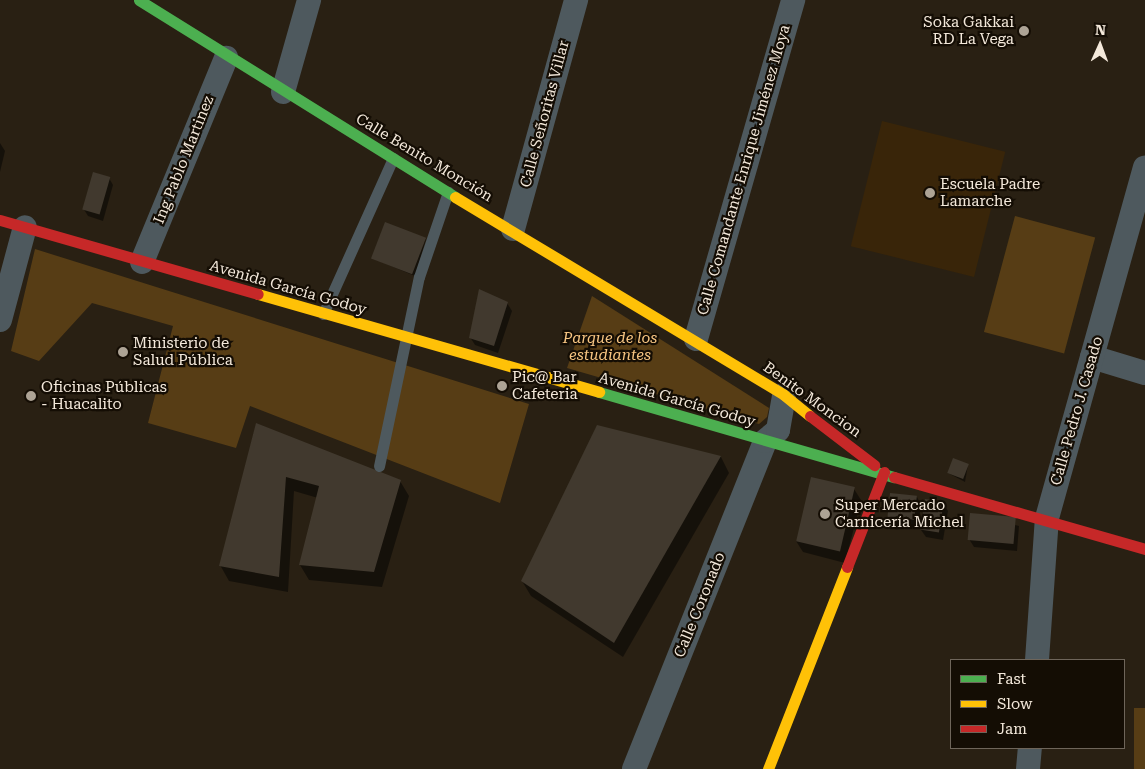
<!DOCTYPE html>
<html>
<head>
<meta charset="utf-8">
<style>
	body { margin:0 }
	#map { position:relative; width:1145px; height:769px; overflow:hidden; background:#292013; font-family:"Roboto Serif",serif }
	div>[style] { position:absolute }
	[style*='--x'] { left:calc(var(--x)*1px); top:calc(var(--y)*1px); width:calc(var(--w)*1px); rotate:calc(var(--a)*1deg) }
	.built>* { inset:0; background:#392509; transform-origin:0 0 }
	.green>* { inset:0; background:#573d15; transform-origin:0 0 }
	.shadow>* { inset:0; background:#0007 }
	.building>* { inset:0; background:#41392e; transform-origin:0 0 }
	.lane>* { height:11px; margin:-5.5px; padding:0 5.5px; transform-origin:5.5px; border-radius:5.5px; background:#4e595e }
	.street>* { height:24px; margin:-12px; padding:0 12px; transform-origin:12px; border-radius:12px; background:#4e595e }
	.fast>* { height:11px; margin:-5.5px; padding:0 5.5px; transform-origin:5.5px; border-radius:5.5px; background:#4caf50 }
	.slow>* { height:11px; margin:-5.5px; padding:0 5.5px; transform-origin:5.5px; border-radius:5.5px; background:#ffc107 }
	.jam>* { height:11px; margin:-5.5px; padding:0 5.5px; transform-origin:5.5px; border-radius:5.5px; background:#c62828 }
	.dots>* { width:14px; height:14px; translate:-50% -50%; box-sizing:border-box; border:2px solid #140d04; border-radius:50% }
	span { translate:-50% -50%; white-space:nowrap; text-align:center; line-height:1.15; -webkit-text-stroke:4.5px #140d04; paint-order:stroke }
	.poi-label { font-size:15px; color:#f4e9db }
	.right { translate:-100% -50%; text-align:right }
	.left { translate:0 -50%; text-align:left }
	.street-label { font-size:15px; color:#f4e9db }
	.park-label { font-size:15px; color:#f8c683; font-style:italic }
	.legend { position:absolute; left:950px; top:659px; width:175px; height:90px; box-sizing:border-box; background:#140d04; border:1px solid #6e655a; margin:0; padding:6px 9px; list-style:none; font-size:15px; color:#f4e9db }
	.legend li { display:flex; align-items:center; gap:10px; height:25px }
	.legend b { width:25px; border:1px solid #6e655a }
	.north { position:absolute; left:1075px; top:20px; width:50px; height:50px; -webkit-text-stroke:4px #140d04; paint-order:stroke; rotate:2deg; font-size:14px; font-weight:700; line-height:20px; text-align:center; color:#f4e9db }
	.north::after { content:''; display:block; margin:auto; width:18px; height:22px; background:#f4e9db; clip-path:polygon(50% 0,100% 100%,50% 72%,0 100%) }
</style>
</head>
<body>
<div id="map">
	<div class="built">
		<i style="left:882px;top:121px;width:127px;height:129px;rotate:14deg"></i>
	</div>
	<div class="green">
		<i style="left:1015px;top:216px;width:83px;height:120px;rotate:15deg"></i>
		<i style="clip-path:polygon(35px 249px,529px 404px,500px 503px,250px 406px,236px 448px,148px 423px,173px 326px,92px 303px,39px 361px,11px 351px)"></i>
		<i style="clip-path:polygon(592px 296px,769px 408px,767px 417px,759px 424px,567px 368px)"></i>
		<i style="left:1134px;top:708px;width:11px;height:61px"></i>
	</div>
	<div class="shadow">
		<i style="clip-path:polygon(0 143px,5px 151px,0 172px)"></i>
		<i style="clip-path:polygon(109px 178px,113px 185px,103px 221px,88px 216px,83px 208px)"></i>
		<i style="clip-path:polygon(426px 239px,415px 276px,372px 258px)"></i>
		<i style="clip-path:polygon(507px 303px,512px 311px,498px 353px,475px 345px,470px 337px)"></i>
		<i style="clip-path:polygon(256px 425px,400px 481px,409px 496px,382px 587px,309px 580px,300px 565px,318px 498px,294px 491px,288px 592px,229px 581px,220px 565px)"></i>
		<i style="clip-path:polygon(597px 427px,721px 457px,729px 473px,623px 657px,531px 596px,522px 581px)"></i>
		<i style="clip-path:polygon(968px 465px,965px 482px,948px 473px)"></i>
		<i style="clip-path:polygon(854px 489px,861px 500px,845px 563px,803px 552px,796px 541px)"></i>
		<i style="clip-path:polygon(917px 497px,921px 505px,918px 528px,893px 525px,888px 517px)"></i>
		<i style="clip-path:polygon(943px 503px,948px 511px,943px 540px,926px 537px,921px 530px)"></i>
		<i style="clip-path:polygon(972px 514px,1019px 526px,1017px 551px,974px 547px,969px 539px)"></i>
	</div>
	<div class="building">
		<i style="left:93px;top:172px;width:18px;height:39px;rotate:16deg"></i>
		<i style="left:385px;top:222px;width:44px;height:39px;rotate:21deg"></i>
		<i style="clip-path:polygon(479px 289px,508px 302px,494px 346px,469px 338px)"></i>
		<i style="clip-path:polygon(256px 423px,401px 480px,374px 572px,299px 565px,319px 486px,286px 477px,279px 577px,219px 566px)"></i>
		<i style="clip-path:polygon(597px 425px,721px 456px,614px 643px,521px 581px)"></i>
		<i style="left:953px;top:458px;width:17px;height:16px;rotate:21deg"></i>
		<i style="left:811px;top:477px;width:45px;height:66px;rotate:13deg"></i>
		<i style="left:890px;top:493px;width:27px;height:24px;rotate:6deg"></i>
		<i style="left:925px;top:499px;width:19px;height:31px;rotate:9deg"></i>
		<i style="left:970px;top:513px;width:46px;height:27px;rotate:5deg"></i>
	</div>
	<div class="lane">
		<i style="--x:323;--y:314;--w:171;--a:-65.8"></i>
		<i style="--x:379;--y:466;--w:193;--a:-78.1"></i>
		<i style="--x:419;--y:277;--w:90;--a:-71.2"></i>
	</div>
	<div class="street">
		<i style="--x:283;--y:92;--w:96;--a:-74.2"></i>
		<i style="--x:513;--y:229;--w:238;--a:-74.6"></i>
		<i style="--x:142;--y:262;--w:221;--a:-67.6"></i>
		<i style="--x:0;--y:320;--w:96;--a:-75"></i>
		<i style="--x:696;--y:339;--w:353;--a:-74"></i>
		<i style="--x:1092;--y:357;--w:55;--a:16.8"></i>
		<i style="--x:1037;--y:660;--w:142;--a:-86"></i>
		<i style="--x:1047;--y:518;--w:364;--a:-74.4"></i>
		<i style="--x:634;--y:769;--w:353;--a:-68.2"></i>
		<i style="--x:765;--y:441;--w:17;--a:-40"></i>
		<i style="--x:778;--y:430;--w:36;--a:-80"></i>
		<i style="--x:1028;--y:769;--w:21;--a:-85"></i>
	</div>
	<div class="fast">
		<i style="--x:139;--y:0;--w:372;--a:31.9"></i>
		<i style="--x:599;--y:392;--w:307;--a:16.1"></i>
	</div>
	<div class="slow">
		<i style="--x:455;--y:197;--w:384;--a:31"></i>
		<i style="--x:784;--y:395;--w:33;--a:39"></i>
		<i style="--x:258;--y:294;--w:355;--a:16"></i>
		<i style="--x:768;--y:769;--w:217;--a:-68.6"></i>
	</div>
	<div class="jam">
		<i style="--x:0;--y:220;--w:268;--a:16"></i>
		<i style="--x:810;--y:416;--w:81;--a:37.4"></i>
		<i style="--x:894;--y:477;--w:261;--a:16"></i>
		<i style="--x:847;--y:567;--w:102;--a:-68.7"></i>
	</div>
	<div class="dots">
		<i style="left:1024px;top:31px;background:#ada395"></i>
		<i style="left:930px;top:193px;background:#ada395"></i>
		<i style="left:123px;top:352px;background:#ada395"></i>
		<i style="left:502px;top:386px;background:#ada395"></i>
		<i style="left:31px;top:396px;background:#ada395"></i>
		<i style="left:825px;top:514px;background:#ada395"></i>
	</div>
	<div class="poi-label">
		<span class="right" style="left:1014px;top:31px">Soka Gakkai<br>RD La Vega</span>
		<span class="left" style="left:940px;top:193px">Escuela Padre<br>Lamarche</span>
		<span class="left" style="left:133px;top:352px">Ministerio de<br>Salud Pública</span>
		<span class="left" style="left:512px;top:386px">Pic@ Bar<br>Cafeteria</span>
		<span class="left" style="left:41px;top:396px">Oficinas Públicas<br>- Huacalito</span>
		<span class="left" style="left:835px;top:514px">Super Mercado<br>Carnicería Michel</span>
	</div>
	<div class="street-label">
		<span style="left:545px;top:114px;rotate:-75deg">Calle Señoritas Villar</span>
		<span style="left:424px;top:158px;rotate:31deg">Calle Benito Monción</span>
		<span style="left:184px;top:160px;rotate:-68deg">Ing Pablo Martinez</span>
		<span style="left:744px;top:170px;rotate:-74deg">Calle Comandante Enrique Jiménez Moya</span>
		<span style="left:288px;top:288px;rotate:16deg">Avenida García Godoy</span>
		<span style="left:677px;top:400px;rotate:16deg">Avenida García Godoy</span>
		<span style="left:812px;top:400px;rotate:36deg">Benito Moncion</span>
		<span style="left:1077px;top:411px;rotate:-74deg">Calle Pedro J. Casado</span>
		<span style="left:700px;top:605px;rotate:-68deg">Calle Coronado</span>
	</div>
	<div class="park-label">
		<span style="left:610px;top:347px">Parque de los<br>estudiantes</span>
	</div>
	<ul class="legend">
	<li><b style="height:6px;background:#4caf50"></b>Fast</li>
	<li><b style="height:6px;background:#ffc107"></b>Slow</li>
	<li><b style="height:6px;background:#c62828"></b>Jam</li>
	</ul>
	<div class="north">N</div>
</div>
</body>
</html>
